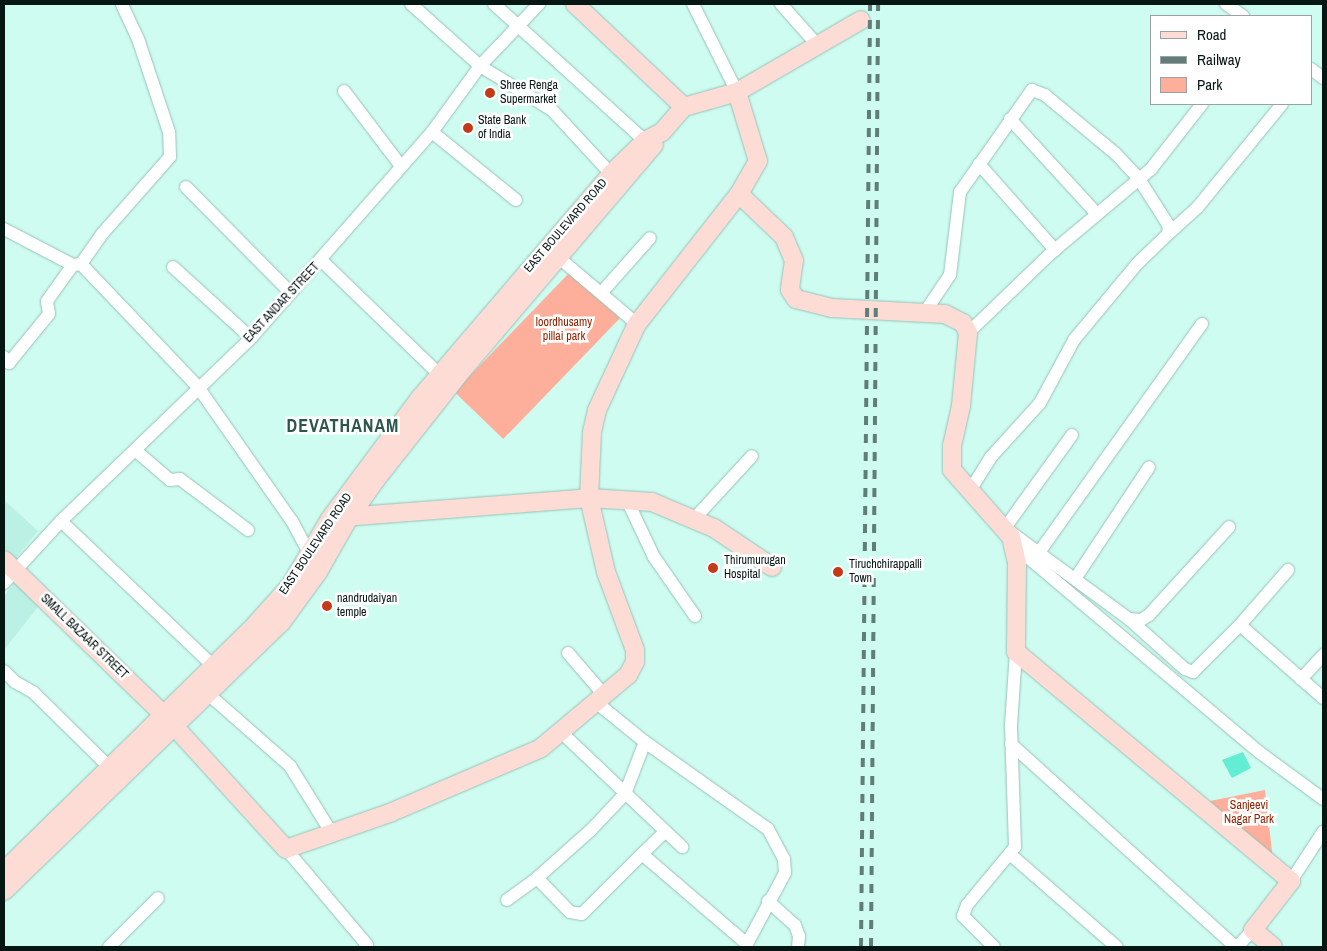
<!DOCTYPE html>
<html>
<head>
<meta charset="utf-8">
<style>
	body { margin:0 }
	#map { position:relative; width:1327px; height:951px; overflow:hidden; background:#cffcf1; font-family:"Archivo Narrow",sans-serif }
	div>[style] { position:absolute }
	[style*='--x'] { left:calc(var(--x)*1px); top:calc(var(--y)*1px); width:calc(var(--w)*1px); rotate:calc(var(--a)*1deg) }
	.built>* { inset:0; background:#baf1e4 }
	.green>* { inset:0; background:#feaf9b; transform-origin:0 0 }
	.water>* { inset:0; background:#63edd3 }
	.roads { filter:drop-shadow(0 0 1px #97c2b8) drop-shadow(0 0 1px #97c2b8) }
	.street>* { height:12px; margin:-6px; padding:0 6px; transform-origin:6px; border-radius:6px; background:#fff }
	.secondary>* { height:18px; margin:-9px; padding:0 9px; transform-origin:9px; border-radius:9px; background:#fddcd5 }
	.rail>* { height:4px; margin-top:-2px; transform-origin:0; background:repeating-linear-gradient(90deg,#607d77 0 9px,transparent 0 18px) }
	.dots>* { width:14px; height:14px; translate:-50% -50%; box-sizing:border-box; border:2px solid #fff; border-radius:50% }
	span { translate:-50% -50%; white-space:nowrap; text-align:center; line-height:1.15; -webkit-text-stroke:5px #fff; paint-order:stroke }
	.poi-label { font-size:12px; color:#061613 }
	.left { translate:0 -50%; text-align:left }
	.street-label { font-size:12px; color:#061613 }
	.park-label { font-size:12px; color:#952201 }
	.district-label { font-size:18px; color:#2c554c; font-weight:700; letter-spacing:1px }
	.frame { position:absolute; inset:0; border:5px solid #061613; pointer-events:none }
	.legend { position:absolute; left:1150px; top:15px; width:162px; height:90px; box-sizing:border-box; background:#fff; border:1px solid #9ba2a1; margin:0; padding:6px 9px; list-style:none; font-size:15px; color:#061613 }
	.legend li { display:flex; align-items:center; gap:10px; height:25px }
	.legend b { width:25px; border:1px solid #9ba2a1 }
</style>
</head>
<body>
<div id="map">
	<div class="built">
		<i style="clip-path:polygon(4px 500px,38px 531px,15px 559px,4px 548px)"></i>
		<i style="clip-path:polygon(15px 582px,38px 607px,4px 650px,4px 596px)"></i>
	</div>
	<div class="green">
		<i style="left:571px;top:271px;width:68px;height:168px;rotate:44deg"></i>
		<i style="clip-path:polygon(1265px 790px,1273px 860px,1210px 801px)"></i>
	</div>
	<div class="water">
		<i style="clip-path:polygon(1243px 752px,1251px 768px,1232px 778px,1222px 760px)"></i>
	</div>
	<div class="roads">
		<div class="street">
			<i style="--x:411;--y:4;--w:93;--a:41.9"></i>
			<i style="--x:480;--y:66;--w:84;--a:31.4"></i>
			<i style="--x:552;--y:110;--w:87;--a:47.3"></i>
			<i style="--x:494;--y:4;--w:204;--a:42.2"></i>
			<i style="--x:693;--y:4;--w:98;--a:63.4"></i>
			<i style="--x:781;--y:4;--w:57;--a:48.5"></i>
			<i style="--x:1226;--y:4;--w:21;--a:35"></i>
			<i style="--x:1311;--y:69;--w:15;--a:37"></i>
			<i style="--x:344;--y:91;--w:94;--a:52.8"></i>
			<i style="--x:1010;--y:119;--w:129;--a:47.5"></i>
			<i style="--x:432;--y:132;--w:108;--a:39"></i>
			<i style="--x:979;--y:164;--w:115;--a:48.5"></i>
			<i style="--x:186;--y:187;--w:149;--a:45.3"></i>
			<i style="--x:4;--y:229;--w:78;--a:27.6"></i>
			<i style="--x:73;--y:265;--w:8;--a:-7"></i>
			<i style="--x:81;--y:264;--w:37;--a:-55"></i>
			<i style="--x:102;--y:234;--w:103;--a:-48.6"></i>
			<i style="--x:170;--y:157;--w:25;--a:-92"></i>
			<i style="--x:169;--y:132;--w:98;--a:-108.4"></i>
			<i style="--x:138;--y:39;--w:38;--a:-115"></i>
			<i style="--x:1168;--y:234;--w:39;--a:-42"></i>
			<i style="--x:1197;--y:208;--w:134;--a:-50.7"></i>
			<i style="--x:558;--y:257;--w:104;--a:40.3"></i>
			<i style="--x:322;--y:261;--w:164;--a:44"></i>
			<i style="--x:81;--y:264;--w:170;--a:46.4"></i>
			<i style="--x:198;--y:387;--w:164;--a:55"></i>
			<i style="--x:292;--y:521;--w:36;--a:62"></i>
			<i style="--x:173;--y:267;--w:105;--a:42.3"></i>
			<i style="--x:602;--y:292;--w:72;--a:-48.4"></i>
			<i style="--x:925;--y:312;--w:45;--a:-56"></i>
			<i style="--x:950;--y:275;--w:84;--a:-83.1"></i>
			<i style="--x:960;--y:192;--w:125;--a:-54.8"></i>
			<i style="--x:1032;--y:90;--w:14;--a:21"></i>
			<i style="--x:1045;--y:95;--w:92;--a:39.7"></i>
			<i style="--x:1116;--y:154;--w:34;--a:47"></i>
			<i style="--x:1139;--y:179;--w:56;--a:57.4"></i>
			<i style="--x:1169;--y:226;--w:8;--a:97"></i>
			<i style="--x:1168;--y:234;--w:43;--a:135.9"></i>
			<i style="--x:1137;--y:264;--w:99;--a:129.7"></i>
			<i style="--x:1074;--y:340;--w:72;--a:118.4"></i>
			<i style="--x:1040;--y:403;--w:73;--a:132.2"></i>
			<i style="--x:991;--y:457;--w:40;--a:122"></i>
			<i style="--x:968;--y:333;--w:115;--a:-43.9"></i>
			<i style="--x:1051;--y:253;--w:131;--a:-40"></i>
			<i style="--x:1151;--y:169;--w:83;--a:-51.9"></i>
			<i style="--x:4;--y:357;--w:8;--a:50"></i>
			<i style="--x:9;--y:363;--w:63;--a:-50.8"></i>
			<i style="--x:49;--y:314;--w:13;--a:-99"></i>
			<i style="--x:47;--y:301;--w:44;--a:-54.2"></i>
			<i style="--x:1072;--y:435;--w:115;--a:125.8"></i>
			<i style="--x:1005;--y:528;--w:154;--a:36.3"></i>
			<i style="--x:1129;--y:619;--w:12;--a:5"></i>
			<i style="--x:1141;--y:620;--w:9;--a:-32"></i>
			<i style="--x:1149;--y:615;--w:119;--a:-47.7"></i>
			<i style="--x:135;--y:450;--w:46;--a:40.6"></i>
			<i style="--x:170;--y:480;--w:10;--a:-6"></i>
			<i style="--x:180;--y:479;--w:85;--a:36.9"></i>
			<i style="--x:627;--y:500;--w:63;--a:64.7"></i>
			<i style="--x:654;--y:557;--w:72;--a:55.2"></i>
			<i style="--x:695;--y:518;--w:84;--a:-47.4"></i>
			<i style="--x:61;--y:521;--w:210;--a:43.6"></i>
			<i style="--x:1012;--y:544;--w:323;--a:40.1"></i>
			<i style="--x:1259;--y:752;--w:79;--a:36.3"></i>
			<i style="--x:1040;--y:551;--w:279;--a:-54.5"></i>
			<i style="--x:1075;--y:579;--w:134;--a:-56.5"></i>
			<i style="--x:4;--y:583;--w:84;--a:-47.4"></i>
			<i style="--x:61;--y:521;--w:264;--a:-43.9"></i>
			<i style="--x:251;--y:338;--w:274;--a:-48.7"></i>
			<i style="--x:432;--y:132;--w:82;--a:-54"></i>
			<i style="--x:480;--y:66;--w:86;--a:-46.4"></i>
			<i style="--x:1129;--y:619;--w:75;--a:41.8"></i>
			<i style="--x:1185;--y:669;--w:9;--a:21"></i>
			<i style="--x:1193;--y:672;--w:66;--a:-45"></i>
			<i style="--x:1240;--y:625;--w:73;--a:-48.9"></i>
			<i style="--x:1240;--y:625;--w:111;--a:41.3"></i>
			<i style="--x:568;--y:653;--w:57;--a:49.3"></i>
			<i style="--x:4;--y:671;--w:16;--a:45"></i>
			<i style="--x:15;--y:682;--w:21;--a:29"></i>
			<i style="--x:33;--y:692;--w:108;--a:44.6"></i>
			<i style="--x:1301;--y:679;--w:33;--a:-47"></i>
			<i style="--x:207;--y:693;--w:111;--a:41.3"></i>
			<i style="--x:290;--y:766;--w:81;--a:58.1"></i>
			<i style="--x:597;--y:703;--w:62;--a:39.1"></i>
			<i style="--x:562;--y:733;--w:166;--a:43.5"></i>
			<i style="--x:1011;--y:744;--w:303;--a:42.1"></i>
			<i style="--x:286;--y:849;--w:126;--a:49.8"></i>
			<i style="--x:367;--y:945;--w:3;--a:135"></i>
			<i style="--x:642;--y:854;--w:32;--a:-44"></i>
			<i style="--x:1011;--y:855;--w:140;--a:41"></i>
			<i style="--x:1291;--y:881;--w:59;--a:-56.9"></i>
			<i style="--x:507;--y:900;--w:37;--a:-36"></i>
			<i style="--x:537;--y:878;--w:71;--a:-41.6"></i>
			<i style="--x:590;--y:831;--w:51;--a:-46.6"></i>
			<i style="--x:625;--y:794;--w:56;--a:-69"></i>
			<i style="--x:645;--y:742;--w:151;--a:35.3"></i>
			<i style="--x:768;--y:829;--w:34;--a:62"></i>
			<i style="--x:784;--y:859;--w:14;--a:86"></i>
			<i style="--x:785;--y:873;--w:81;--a:118.2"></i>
			<i style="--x:747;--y:944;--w:138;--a:-139.4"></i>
			<i style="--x:642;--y:854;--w:85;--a:135"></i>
			<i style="--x:582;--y:914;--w:12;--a:-171"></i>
			<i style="--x:570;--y:912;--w:47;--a:-134.1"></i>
			<i style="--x:768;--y:901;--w:36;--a:42"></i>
			<i style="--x:795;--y:925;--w:12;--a:70"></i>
			<i style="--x:799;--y:936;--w:11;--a:95"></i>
			<i style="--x:109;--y:947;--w:69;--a:-45"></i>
			<i style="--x:994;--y:947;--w:44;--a:-135"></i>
			<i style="--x:963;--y:916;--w:12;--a:-70"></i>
			<i style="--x:967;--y:905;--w:75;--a:-50.4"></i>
			<i style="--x:1015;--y:847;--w:122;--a:-91.9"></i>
			<i style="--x:1011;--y:725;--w:73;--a:-86.1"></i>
			<i style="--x:1237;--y:947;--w:23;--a:-47"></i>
		</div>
		<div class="secondary">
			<i style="--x:575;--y:4;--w:150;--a:43.4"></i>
			<i style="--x:737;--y:92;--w:72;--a:73.1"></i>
			<i style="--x:758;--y:161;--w:38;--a:120"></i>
			<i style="--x:739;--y:194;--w:62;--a:43.7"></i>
			<i style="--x:784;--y:237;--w:25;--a:67"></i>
			<i style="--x:794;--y:260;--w:30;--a:98"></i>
			<i style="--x:790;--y:290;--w:11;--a:56"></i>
			<i style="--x:796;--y:299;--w:37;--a:14"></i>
			<i style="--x:832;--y:308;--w:113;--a:3"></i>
			<i style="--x:945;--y:314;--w:20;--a:27"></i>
			<i style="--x:963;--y:323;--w:11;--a:63"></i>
			<i style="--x:968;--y:333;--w:73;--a:95.5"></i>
			<i style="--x:961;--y:406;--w:41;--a:102.7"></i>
			<i style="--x:952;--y:446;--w:24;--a:90"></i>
			<i style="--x:952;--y:470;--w:89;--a:48.6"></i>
			<i style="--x:1011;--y:537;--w:28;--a:77"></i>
			<i style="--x:1017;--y:564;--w:88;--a:90.7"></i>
			<i style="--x:1016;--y:652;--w:358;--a:39.8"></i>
			<i style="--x:1291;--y:881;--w:62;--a:127.8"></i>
			<i style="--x:1253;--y:930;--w:26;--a:40"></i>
			<i style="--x:684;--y:107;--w:55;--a:-15.8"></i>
			<i style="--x:737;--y:92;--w:143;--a:-30.1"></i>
			<i style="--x:344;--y:517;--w:246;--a:-4.4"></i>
			<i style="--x:589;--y:498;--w:63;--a:3.6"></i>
			<i style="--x:652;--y:502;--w:67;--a:22.8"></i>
			<i style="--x:714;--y:528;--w:70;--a:33.9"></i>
			<i style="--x:4;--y:560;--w:223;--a:44.1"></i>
			<i style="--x:164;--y:715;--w:181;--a:47.7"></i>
			<i style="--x:286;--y:849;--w:112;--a:-19.2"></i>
			<i style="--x:392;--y:812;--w:162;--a:-23.2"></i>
			<i style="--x:541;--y:748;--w:114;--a:-40"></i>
			<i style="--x:628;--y:675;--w:15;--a:-62"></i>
			<i style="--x:635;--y:662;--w:12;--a:-90"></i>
			<i style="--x:635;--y:650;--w:83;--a:-110.4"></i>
			<i style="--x:606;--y:572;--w:76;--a:-102.9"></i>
			<i style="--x:589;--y:498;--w:66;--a:-87.4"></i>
			<i style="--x:592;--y:432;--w:23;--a:-77"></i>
			<i style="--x:597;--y:410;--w:95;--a:-65.1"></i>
			<i style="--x:637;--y:324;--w:165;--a:-51.9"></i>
			<i style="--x:4;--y:871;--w:351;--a:-44.4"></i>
			<i style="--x:255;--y:625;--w:52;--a:-48.1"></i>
			<i style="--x:290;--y:586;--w:78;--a:-59.2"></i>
			<i style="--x:330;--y:519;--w:151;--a:-53.4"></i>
			<i style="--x:420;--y:398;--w:294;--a:-49.5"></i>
			<i style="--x:611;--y:174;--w:47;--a:-44.1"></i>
			<i style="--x:645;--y:141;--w:19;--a:-28"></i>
			<i style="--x:662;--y:132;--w:33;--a:-49"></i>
			<i style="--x:4;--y:891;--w:385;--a:-44.1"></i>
			<i style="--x:281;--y:623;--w:63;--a:-54"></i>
			<i style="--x:318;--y:572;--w:64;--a:-60.3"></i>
			<i style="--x:350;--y:516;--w:47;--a:-54.6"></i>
			<i style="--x:377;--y:478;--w:140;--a:-51.7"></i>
			<i style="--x:464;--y:368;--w:293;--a:-49.6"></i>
		</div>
	</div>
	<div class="rail">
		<i style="--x:861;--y:947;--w:943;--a:-89.45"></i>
		<i style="--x:871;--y:947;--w:943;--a:-89.57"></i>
	</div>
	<div class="dots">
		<i style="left:490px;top:93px;background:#c43a18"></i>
		<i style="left:468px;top:128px;background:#c43a18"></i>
		<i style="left:713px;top:568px;background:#c43a18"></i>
		<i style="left:838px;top:572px;background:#c43a18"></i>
		<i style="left:327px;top:606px;background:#c43a18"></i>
	</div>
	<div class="poi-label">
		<span class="left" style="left:500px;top:93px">Shree Renga<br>Supermarket</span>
		<span class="left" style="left:478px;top:128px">State Bank<br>of India</span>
		<span class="left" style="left:724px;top:568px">Thirumurugan<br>Hospital</span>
		<span class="left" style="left:849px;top:572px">Tiruchchirappalli<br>Town</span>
		<span class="left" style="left:337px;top:606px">nandrudaiyan<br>temple</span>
	</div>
	<div class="street-label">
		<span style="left:566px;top:226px;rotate:-49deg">EAST BOULEVARD ROAD</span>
		<span style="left:282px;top:303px;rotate:-47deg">EAST ANDAR STREET</span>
		<span style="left:316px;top:544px;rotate:-56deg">EAST BOULEVARD ROAD</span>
		<span style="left:84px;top:637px;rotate:44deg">SMALL BAZAAR STREET</span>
	</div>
	<div class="park-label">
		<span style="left:564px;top:330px">loordhusamy<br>pillai park</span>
		<span style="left:1249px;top:813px">Sanjeevi<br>Nagar Park</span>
	</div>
	<div class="district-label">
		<span style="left:343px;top:426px">DEVATHANAM</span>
	</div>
	<div class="frame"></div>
	<ul class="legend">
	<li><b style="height:6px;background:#fddcd5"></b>Road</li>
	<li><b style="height:6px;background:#607d77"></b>Railway</li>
	<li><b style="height:14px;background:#feaf9b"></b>Park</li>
	</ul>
</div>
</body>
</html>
